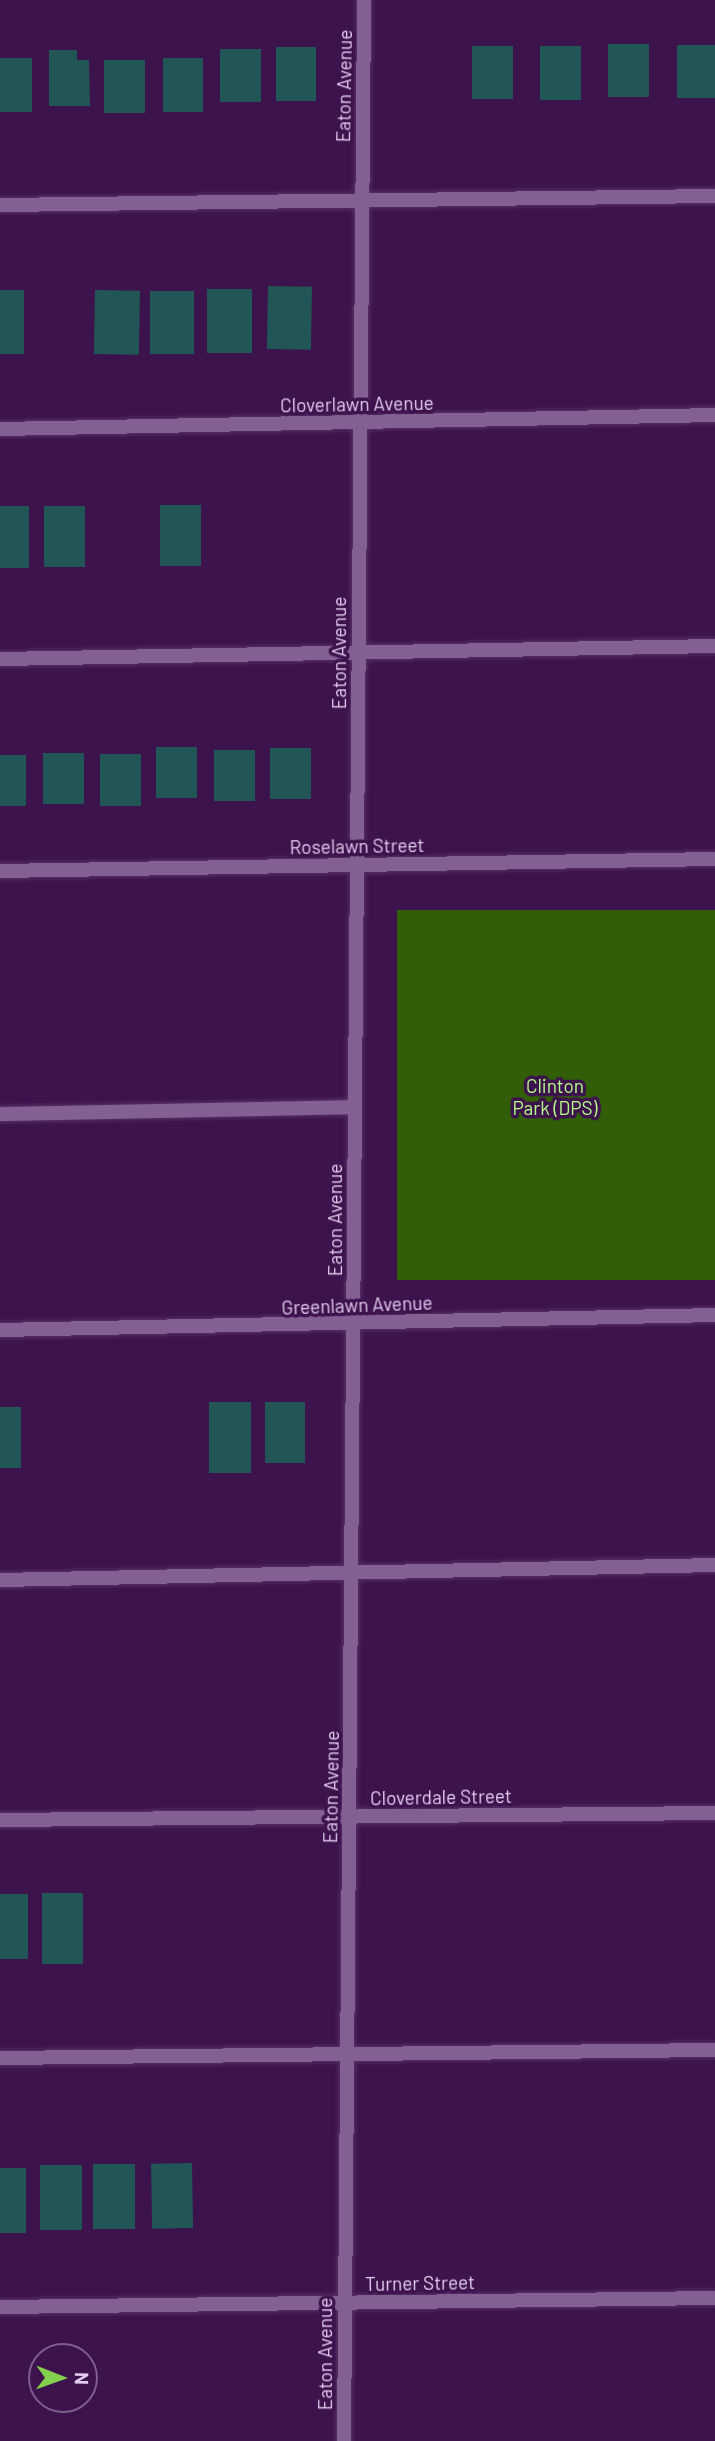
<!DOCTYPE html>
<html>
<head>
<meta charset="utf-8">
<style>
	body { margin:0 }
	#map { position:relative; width:715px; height:2441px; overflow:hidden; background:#3d134e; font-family:Barlow,sans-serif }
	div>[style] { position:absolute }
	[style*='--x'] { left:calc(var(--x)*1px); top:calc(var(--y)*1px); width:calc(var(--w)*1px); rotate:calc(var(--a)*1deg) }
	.green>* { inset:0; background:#315e06; transform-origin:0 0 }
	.building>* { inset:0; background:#255; transform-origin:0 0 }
	.roads { filter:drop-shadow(0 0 2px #583168) drop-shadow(0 0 2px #583168) }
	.lane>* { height:14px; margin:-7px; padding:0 7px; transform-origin:7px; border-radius:7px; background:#836094 }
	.street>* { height:14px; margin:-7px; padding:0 7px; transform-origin:7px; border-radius:7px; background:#836094 }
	span { translate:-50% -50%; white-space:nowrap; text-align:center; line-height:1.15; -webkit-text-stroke:7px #3d134e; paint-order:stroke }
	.street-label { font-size:19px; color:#e3ccef }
	.park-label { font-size:19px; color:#b4fc87 }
	.north { position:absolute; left:28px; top:2343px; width:70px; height:70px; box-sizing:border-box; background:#3d134e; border:2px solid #7f5d8e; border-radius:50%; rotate:91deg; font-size:19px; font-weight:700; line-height:28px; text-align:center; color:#e3ccef }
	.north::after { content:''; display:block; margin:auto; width:24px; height:32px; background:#84cf4d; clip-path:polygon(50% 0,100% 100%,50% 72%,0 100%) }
</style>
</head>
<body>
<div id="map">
	<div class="green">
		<i style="left:715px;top:910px;width:370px;height:318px;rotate:90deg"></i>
	</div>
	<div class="building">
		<i style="left:608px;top:44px;width:41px;height:53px"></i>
		<i style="left:677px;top:45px;width:38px;height:53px"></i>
		<i style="left:513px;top:46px;width:53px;height:41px;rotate:90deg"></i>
		<i style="left:540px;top:46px;width:41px;height:54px"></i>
		<i style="left:276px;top:47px;width:40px;height:54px"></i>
		<i style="left:220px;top:49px;width:41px;height:53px"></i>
		<i style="clip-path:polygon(49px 50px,77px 50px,77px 60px,89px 60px,90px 106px,49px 106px)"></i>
		<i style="left:0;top:58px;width:32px;height:54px"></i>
		<i style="left:203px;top:58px;width:54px;height:40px;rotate:90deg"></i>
		<i style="left:104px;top:60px;width:41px;height:53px"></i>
		<i style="left:268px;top:286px;width:44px;height:63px;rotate:1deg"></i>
		<i style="left:207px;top:289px;width:45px;height:64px"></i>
		<i style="left:0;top:290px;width:24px;height:64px"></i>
		<i style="left:95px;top:290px;width:45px;height:64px;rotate:1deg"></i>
		<i style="left:150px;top:291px;width:44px;height:63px"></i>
		<i style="left:160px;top:505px;width:41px;height:61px"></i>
		<i style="left:0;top:506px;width:29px;height:62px"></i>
		<i style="left:85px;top:506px;width:61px;height:41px;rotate:90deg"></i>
		<i style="left:156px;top:747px;width:41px;height:51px"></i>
		<i style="left:270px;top:748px;width:41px;height:51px"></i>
		<i style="left:214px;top:750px;width:41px;height:51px"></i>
		<i style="left:43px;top:753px;width:41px;height:51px"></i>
		<i style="left:100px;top:754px;width:41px;height:52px"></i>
		<i style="left:0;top:755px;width:26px;height:51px"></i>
		<i style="left:209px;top:1402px;width:42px;height:71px"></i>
		<i style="left:265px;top:1402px;width:40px;height:61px"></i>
		<i style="left:0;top:1407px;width:21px;height:61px"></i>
		<i style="left:42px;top:1893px;width:41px;height:71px"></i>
		<i style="left:0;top:1894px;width:28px;height:65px"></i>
		<i style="left:192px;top:2163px;width:65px;height:41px;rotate:89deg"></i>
		<i style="left:93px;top:2164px;width:42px;height:65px"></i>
		<i style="left:82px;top:2165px;width:65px;height:42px;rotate:90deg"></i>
		<i style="left:0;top:2168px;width:26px;height:65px"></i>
	</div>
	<div class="roads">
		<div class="lane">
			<i style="--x:0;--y:205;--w:715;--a:-0.72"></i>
			<i style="--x:0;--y:659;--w:715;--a:-1.04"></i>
			<i style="--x:0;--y:1114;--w:355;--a:-1.1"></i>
			<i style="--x:0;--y:1580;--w:715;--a:-1.2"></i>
			<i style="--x:0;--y:2058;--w:715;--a:-0.64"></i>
		</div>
		<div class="street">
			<i style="--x:0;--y:429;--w:715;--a:-1.12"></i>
			<i style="--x:0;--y:871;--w:715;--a:-0.96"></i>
			<i style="--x:0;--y:1330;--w:715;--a:-1.2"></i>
			<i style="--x:0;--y:1820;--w:715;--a:-0.56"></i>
			<i style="--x:0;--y:2307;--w:715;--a:-0.72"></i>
			<i style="--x:344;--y:2441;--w:2441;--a:-89.53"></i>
		</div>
	</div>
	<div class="street-label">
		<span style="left:344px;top:86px;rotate:-89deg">Eaton Avenue</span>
		<span style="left:357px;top:404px;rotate:-1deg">Cloverlawn Avenue</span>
		<span style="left:339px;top:653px;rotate:-90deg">Eaton Avenue</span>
		<span style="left:357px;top:846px;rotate:-1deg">Roselawn Street</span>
		<span style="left:335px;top:1220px;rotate:-90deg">Eaton Avenue</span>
		<span style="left:357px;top:1305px;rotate:-2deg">Greenlawn Avenue</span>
		<span style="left:331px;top:1787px;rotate:-89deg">Eaton Avenue</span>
		<span style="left:441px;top:1797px;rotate:-1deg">Cloverdale Street</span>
		<span style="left:420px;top:2283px;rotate:-1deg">Turner Street</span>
		<span style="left:325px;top:2354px;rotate:-90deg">Eaton Avenue</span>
	</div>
	<div class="park-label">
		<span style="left:555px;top:1097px">Clinton<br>Park (DPS)</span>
	</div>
	<div class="north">N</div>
</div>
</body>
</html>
